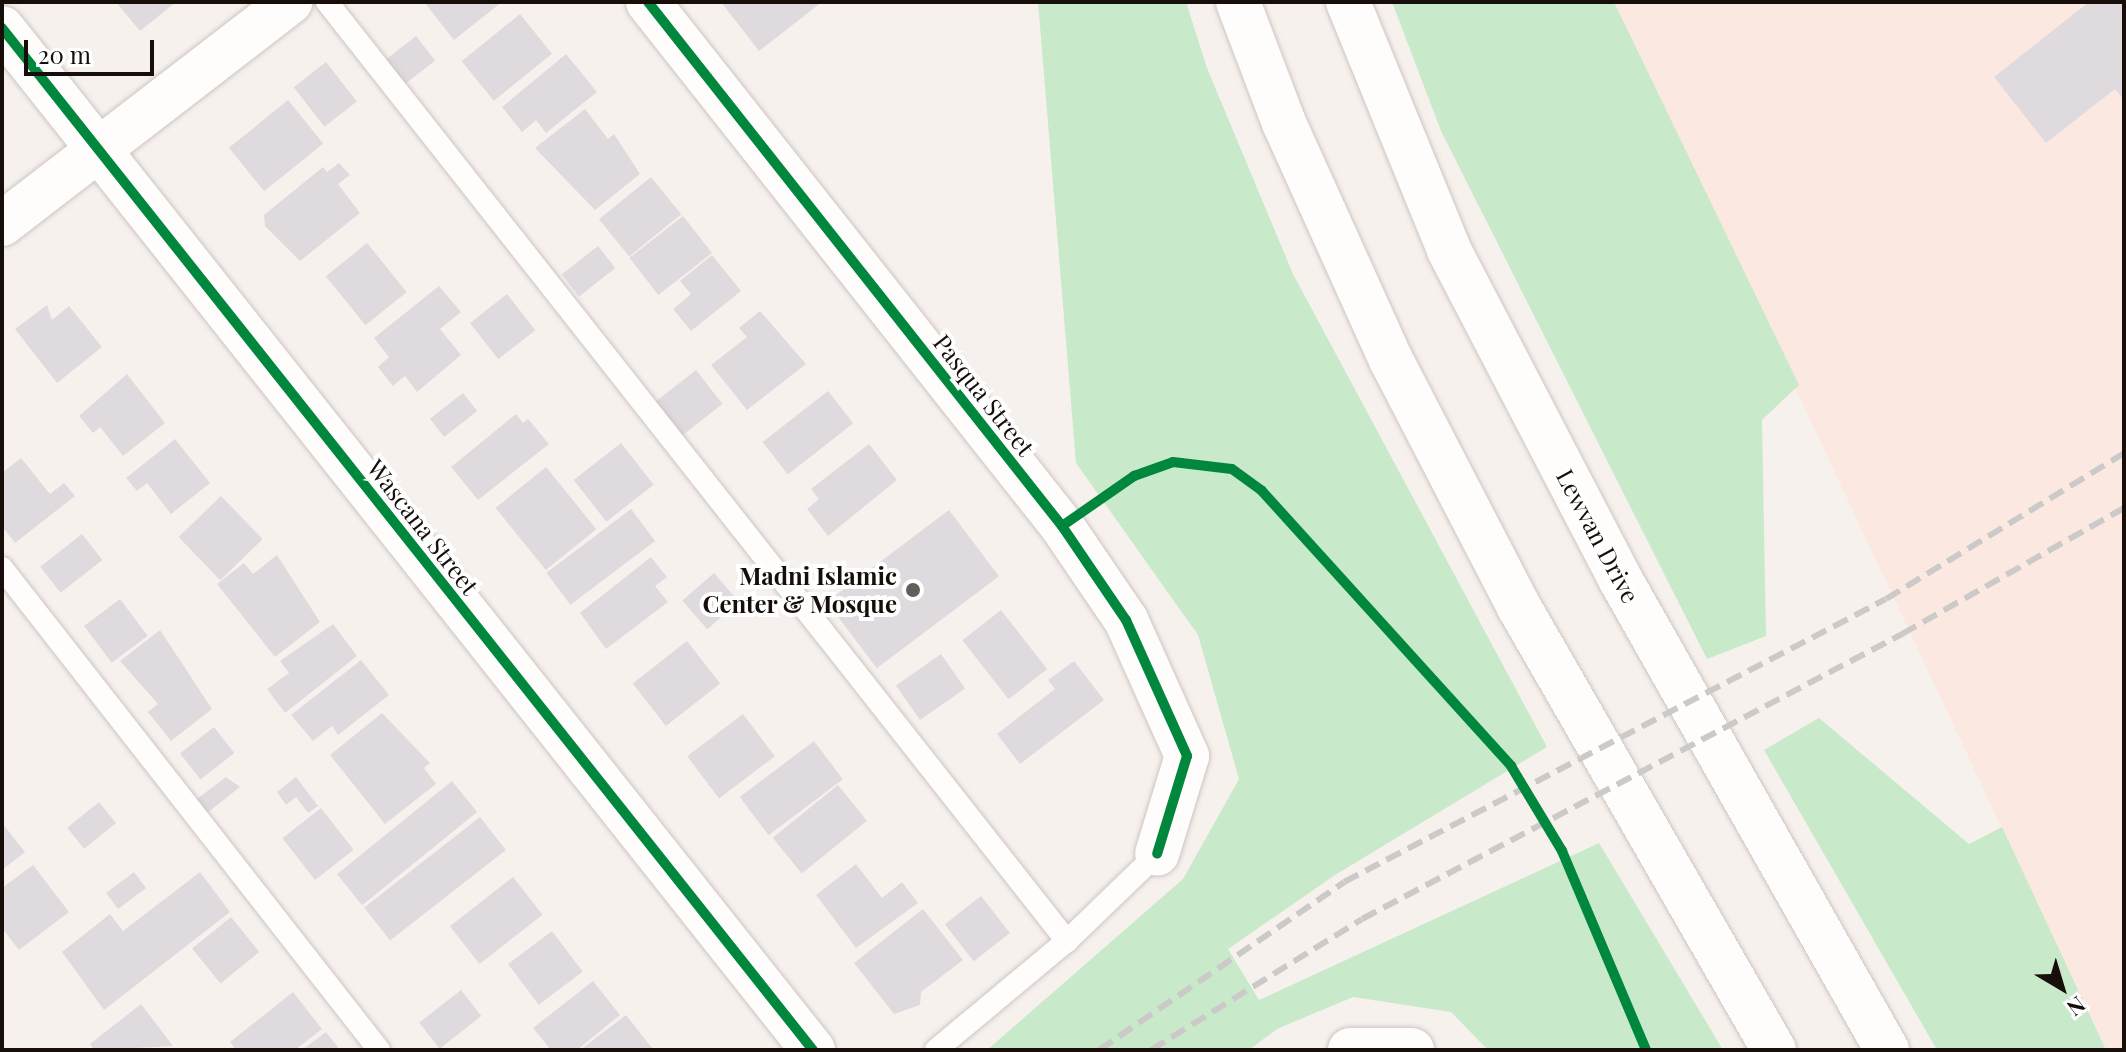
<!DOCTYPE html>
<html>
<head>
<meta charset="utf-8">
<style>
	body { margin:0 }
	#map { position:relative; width:2126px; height:1052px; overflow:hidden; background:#f7f1ee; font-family:"Playfair Display",serif }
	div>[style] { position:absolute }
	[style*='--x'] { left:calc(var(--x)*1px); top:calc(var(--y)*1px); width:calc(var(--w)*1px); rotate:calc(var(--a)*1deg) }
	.built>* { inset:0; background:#fbe8e0 }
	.green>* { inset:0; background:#c9e9cb }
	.building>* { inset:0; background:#dfdade; transform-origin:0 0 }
	.roads { filter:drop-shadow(0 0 2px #cdc5c1) drop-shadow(0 0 2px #cdc5c1) }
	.service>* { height:22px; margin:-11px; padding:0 11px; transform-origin:11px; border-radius:11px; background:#fefdfc }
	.minor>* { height:44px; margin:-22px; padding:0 22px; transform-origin:22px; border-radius:22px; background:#fefdfc }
	.secondary>* { height:44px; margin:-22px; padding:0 22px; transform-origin:22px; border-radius:22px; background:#fefdfc }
	.rail>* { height:6px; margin-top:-3px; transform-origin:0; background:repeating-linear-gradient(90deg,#cccac9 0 16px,transparent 0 24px) }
	.cycleway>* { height:10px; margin:-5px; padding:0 5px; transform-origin:5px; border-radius:5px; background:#00873e }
	.dots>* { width:22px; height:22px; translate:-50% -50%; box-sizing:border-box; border:4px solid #fff; border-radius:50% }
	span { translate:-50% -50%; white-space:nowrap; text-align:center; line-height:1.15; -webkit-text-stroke:8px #fff; paint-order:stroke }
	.street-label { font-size:24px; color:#170e0a }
	.poi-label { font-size:24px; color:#170e0a; font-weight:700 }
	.right { translate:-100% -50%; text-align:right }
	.frame { position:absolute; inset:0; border:4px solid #170e0a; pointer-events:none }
	.north { position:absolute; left:2022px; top:948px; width:80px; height:80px; -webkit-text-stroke:6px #fff; paint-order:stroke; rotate:142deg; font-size:22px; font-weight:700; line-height:32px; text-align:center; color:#170e0a }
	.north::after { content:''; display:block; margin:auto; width:28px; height:36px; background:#170e0a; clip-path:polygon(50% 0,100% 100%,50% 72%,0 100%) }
	.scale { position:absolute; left:24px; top:40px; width:130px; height:36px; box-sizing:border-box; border:4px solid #170e0a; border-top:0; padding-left:10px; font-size:24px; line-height:28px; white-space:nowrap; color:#170e0a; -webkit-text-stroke:6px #fff; paint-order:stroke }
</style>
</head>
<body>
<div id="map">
	<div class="built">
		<i style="clip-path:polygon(1614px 2px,2124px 2px,2124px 1050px,2106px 1050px)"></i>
	</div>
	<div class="green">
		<i style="clip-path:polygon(1038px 2px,1186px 2px,1207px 68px,1293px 274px,1547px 747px,1335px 875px,1228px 949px,1259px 1000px,1599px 843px,1723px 1050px,1488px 1050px,1451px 1012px,1353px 997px,1277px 1029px,1249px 1050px,987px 1050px,1183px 879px,1239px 779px,1198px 635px,1076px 463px)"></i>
		<i style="clip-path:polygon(1392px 2px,1614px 2px,1799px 385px,1762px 420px,1766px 636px,1707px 659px,1441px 131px)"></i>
		<i style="clip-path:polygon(1819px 718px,1969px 844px,2002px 827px,2106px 1050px,1937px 1050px,1764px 750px)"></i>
	</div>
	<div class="building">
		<i style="clip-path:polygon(116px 2px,176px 2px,140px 31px)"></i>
		<i style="clip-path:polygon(424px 2px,502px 2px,454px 40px)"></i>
		<i style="clip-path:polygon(721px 2px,822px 2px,759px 51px)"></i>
		<i style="clip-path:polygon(2089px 2px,2124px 2px,2124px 100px,2115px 89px,2046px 143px,1994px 77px)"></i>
		<i style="left:520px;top:14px;width:51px;height:75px;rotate:51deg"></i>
		<i style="left:416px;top:36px;width:31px;height:39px;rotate:52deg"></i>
		<i style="clip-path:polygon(566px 54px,597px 92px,546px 133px,536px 120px,522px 132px,502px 107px)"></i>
		<i style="left:326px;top:62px;width:50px;height:41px;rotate:52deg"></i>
		<i style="left:288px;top:100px;width:56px;height:76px;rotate:51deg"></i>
		<i style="clip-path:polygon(585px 109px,608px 139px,614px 134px,640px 174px,595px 210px,535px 148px)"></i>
		<i style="clip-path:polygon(339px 163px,350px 175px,338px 184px,360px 213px,300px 261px,265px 226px,264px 215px,323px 167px,327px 172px)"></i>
		<i style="left:651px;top:177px;width:48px;height:67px;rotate:51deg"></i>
		<i style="left:683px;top:216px;width:47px;height:68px;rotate:52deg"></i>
		<i style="left:367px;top:243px;width:63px;height:53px;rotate:51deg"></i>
		<i style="left:598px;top:246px;width:28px;height:46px;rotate:52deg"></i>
		<i style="clip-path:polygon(712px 255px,741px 291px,691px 331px,673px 309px,691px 294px,680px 281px)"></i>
		<i style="clip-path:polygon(439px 286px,461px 312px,440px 329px,461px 355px,417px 392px,405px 376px,393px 386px,378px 367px,389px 357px,374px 338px)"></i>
		<i style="left:507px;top:294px;width:46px;height:47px;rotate:52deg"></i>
		<i style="clip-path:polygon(47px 305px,52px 320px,69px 306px,102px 347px,57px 383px,15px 329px)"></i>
		<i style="clip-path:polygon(760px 311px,806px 364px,747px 410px,711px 365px,747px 337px,739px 328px)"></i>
		<i style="left:696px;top:370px;width:43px;height:54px;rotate:52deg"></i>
		<i style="clip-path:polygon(127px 374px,165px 423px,123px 456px,100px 427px,93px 433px,79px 416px)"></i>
		<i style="left:828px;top:391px;width:41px;height:83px;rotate:52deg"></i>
		<i style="left:463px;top:393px;width:23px;height:42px;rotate:52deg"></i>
		<i style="clip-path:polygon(516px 414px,523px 423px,528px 419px,549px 444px,478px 500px,451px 467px)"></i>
		<i style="clip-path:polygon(175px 439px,210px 483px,171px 514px,147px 483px,137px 491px,126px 478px)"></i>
		<i style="left:621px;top:443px;width:53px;height:60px;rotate:52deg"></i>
		<i style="clip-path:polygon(869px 444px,897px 480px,828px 536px,807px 509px,819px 499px,811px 489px)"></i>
		<i style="clip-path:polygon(21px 458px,50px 494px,64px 483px,75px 496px,15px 543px,2px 526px,2px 473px)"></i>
		<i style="left:546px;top:467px;width:80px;height:65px;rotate:51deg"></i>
		<i style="left:221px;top:496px;width:60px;height:59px;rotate:46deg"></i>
		<i style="left:631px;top:509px;width:40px;height:106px;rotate:53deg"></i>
		<i style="left:949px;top:510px;width:83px;height:153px;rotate:53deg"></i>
		<i style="left:82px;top:534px;width:33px;height:53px;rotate:52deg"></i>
		<i style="clip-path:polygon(277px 555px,320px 622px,275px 657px,217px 584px,244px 563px,253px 574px)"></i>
		<i style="clip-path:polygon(651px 557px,667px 577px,655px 586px,668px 602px,606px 649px,580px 613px)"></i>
		<i style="left:714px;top:573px;width:38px;height:42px;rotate:49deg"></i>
		<i style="left:120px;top:599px;width:46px;height:45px;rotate:53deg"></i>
		<i style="left:1001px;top:610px;width:75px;height:49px;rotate:52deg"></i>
		<i style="clip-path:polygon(333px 624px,357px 656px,285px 713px,267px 689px,289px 673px,280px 661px)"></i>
		<i style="clip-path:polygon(160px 630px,212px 709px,171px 741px,148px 712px,158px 704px,120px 661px)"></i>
		<i style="left:687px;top:641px;width:54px;height:69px;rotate:52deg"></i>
		<i style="left:941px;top:654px;width:42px;height:55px;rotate:55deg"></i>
		<i style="clip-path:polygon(361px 660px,389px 695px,338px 735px,332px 726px,313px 741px,291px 715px)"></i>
		<i style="clip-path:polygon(1074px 661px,1104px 700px,1020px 764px,997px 734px,1055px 689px,1048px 680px)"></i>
		<i style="clip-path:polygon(382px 713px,430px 763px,424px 768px,436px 784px,385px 824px,330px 755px)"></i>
		<i style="left:743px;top:714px;width:53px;height:70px;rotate:53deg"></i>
		<i style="left:214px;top:727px;width:33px;height:43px;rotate:52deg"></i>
		<i style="left:814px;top:741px;width:48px;height:93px;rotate:53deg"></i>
		<i style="clip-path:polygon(226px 777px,240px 787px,207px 813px,197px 799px)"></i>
		<i style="clip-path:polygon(296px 777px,318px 806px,308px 813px,296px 797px,286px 805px,277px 792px)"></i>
		<i style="left:452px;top:781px;width:40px;height:148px;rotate:51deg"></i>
		<i style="left:838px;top:785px;width:46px;height:84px;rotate:51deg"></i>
		<i style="left:99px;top:802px;width:27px;height:41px;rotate:51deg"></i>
		<i style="left:321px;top:808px;width:53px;height:49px;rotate:52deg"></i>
		<i style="left:480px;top:817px;width:42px;height:147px;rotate:52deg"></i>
		<i style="clip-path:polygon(2px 823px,25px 852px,2px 870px)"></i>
		<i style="clip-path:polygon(856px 864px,882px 898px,902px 882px,918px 903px,856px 948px,816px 895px)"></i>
		<i style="clip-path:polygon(33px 865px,69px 912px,19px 950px,2px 928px,2px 888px)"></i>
		<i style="left:134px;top:872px;width:20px;height:35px;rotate:53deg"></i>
		<i style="clip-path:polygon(200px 872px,230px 912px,104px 1010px,62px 952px,110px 914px,123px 931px)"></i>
		<i style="left:513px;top:877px;width:48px;height:80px;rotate:52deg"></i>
		<i style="left:981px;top:896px;width:47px;height:46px;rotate:52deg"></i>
		<i style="clip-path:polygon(923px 909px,963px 960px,921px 992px,920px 1005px,894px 1014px,854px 963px)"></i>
		<i style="left:231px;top:917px;width:45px;height:50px;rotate:51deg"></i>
		<i style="left:552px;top:931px;width:51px;height:55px;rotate:53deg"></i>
		<i style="clip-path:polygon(593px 981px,620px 1015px,577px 1050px,551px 1050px,533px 1028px)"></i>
		<i style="left:461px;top:990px;width:33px;height:53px;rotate:52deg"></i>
		<i style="clip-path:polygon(293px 992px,322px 1029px,295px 1050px,236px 1050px,230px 1042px)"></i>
		<i style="clip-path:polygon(141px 1004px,173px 1046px,94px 1050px,90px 1044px)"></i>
		<i style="clip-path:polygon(626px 1015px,652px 1048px,580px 1050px)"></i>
		<i style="clip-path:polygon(326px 1032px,340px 1050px,302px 1050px)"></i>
	</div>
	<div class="roads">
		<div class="service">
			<i style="--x:327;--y:2;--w:1196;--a:51.76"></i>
			<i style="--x:2;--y:568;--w:612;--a:51.97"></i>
			<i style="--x:936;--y:1050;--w:170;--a:-39.8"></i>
			<i style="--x:1067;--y:941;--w:125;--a:-44"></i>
		</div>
		<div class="minor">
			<i style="--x:648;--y:2;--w:668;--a:51.69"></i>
			<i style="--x:1062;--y:526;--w:114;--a:55.8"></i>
			<i style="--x:1126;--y:620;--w:149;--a:65.8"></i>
			<i style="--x:1187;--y:756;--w:102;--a:107"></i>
			<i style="--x:2;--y:28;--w:1305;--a:51.57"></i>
			<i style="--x:2;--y:224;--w:364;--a:-37.6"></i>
			<i style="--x:1350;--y:1050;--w:62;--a:0"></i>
		</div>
		<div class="secondary">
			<i style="--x:1238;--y:2;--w:129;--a:69.2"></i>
			<i style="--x:1284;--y:123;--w:260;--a:65.7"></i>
			<i style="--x:1391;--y:360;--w:278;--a:62.6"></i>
			<i style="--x:1519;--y:607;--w:511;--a:60.07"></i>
			<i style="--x:1348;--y:2;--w:268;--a:67.8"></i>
			<i style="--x:1449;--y:250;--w:369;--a:62.5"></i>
			<i style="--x:1619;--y:577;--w:544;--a:60.46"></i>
		</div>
	</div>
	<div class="rail">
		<i style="--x:1099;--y:1050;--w:297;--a:-34.4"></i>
		<i style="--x:1344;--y:882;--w:611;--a:-27.57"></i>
		<i style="--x:1886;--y:599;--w:279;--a:-31.5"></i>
		<i style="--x:1151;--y:1050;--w:248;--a:-31.8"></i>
		<i style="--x:1362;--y:919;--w:611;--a:-27.82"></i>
		<i style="--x:1902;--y:634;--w:255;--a:-29.6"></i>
	</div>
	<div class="cycleway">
		<i style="--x:648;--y:2;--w:668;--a:51.69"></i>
		<i style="--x:1062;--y:526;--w:114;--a:55.8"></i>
		<i style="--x:1126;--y:620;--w:149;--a:65.8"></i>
		<i style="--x:1187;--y:756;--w:102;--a:107"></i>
		<i style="--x:2;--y:28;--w:1305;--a:51.57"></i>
		<i style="--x:1062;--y:526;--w:88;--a:-34.8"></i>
		<i style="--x:1134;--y:476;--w:41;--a:-19.7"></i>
		<i style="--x:1173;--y:462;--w:59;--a:6.8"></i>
		<i style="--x:1232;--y:469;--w:37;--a:36"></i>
		<i style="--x:1262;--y:491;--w:371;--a:47.8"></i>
		<i style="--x:1511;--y:766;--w:99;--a:59"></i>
		<i style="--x:1562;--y:851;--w:216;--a:67.1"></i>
	</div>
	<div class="dots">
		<i style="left:913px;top:590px;background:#655d5a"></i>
	</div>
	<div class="street-label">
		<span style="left:984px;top:395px;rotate:52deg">Pasqua Street</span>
		<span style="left:423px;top:527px;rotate:52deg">Wascana Street</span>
		<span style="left:1598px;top:536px;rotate:62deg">Lewvan Drive</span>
	</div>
	<div class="poi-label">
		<span class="right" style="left:897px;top:590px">Madni Islamic<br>Center &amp; Mosque</span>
	</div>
	<div class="frame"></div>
	<div class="north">N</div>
	<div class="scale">20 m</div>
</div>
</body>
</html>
